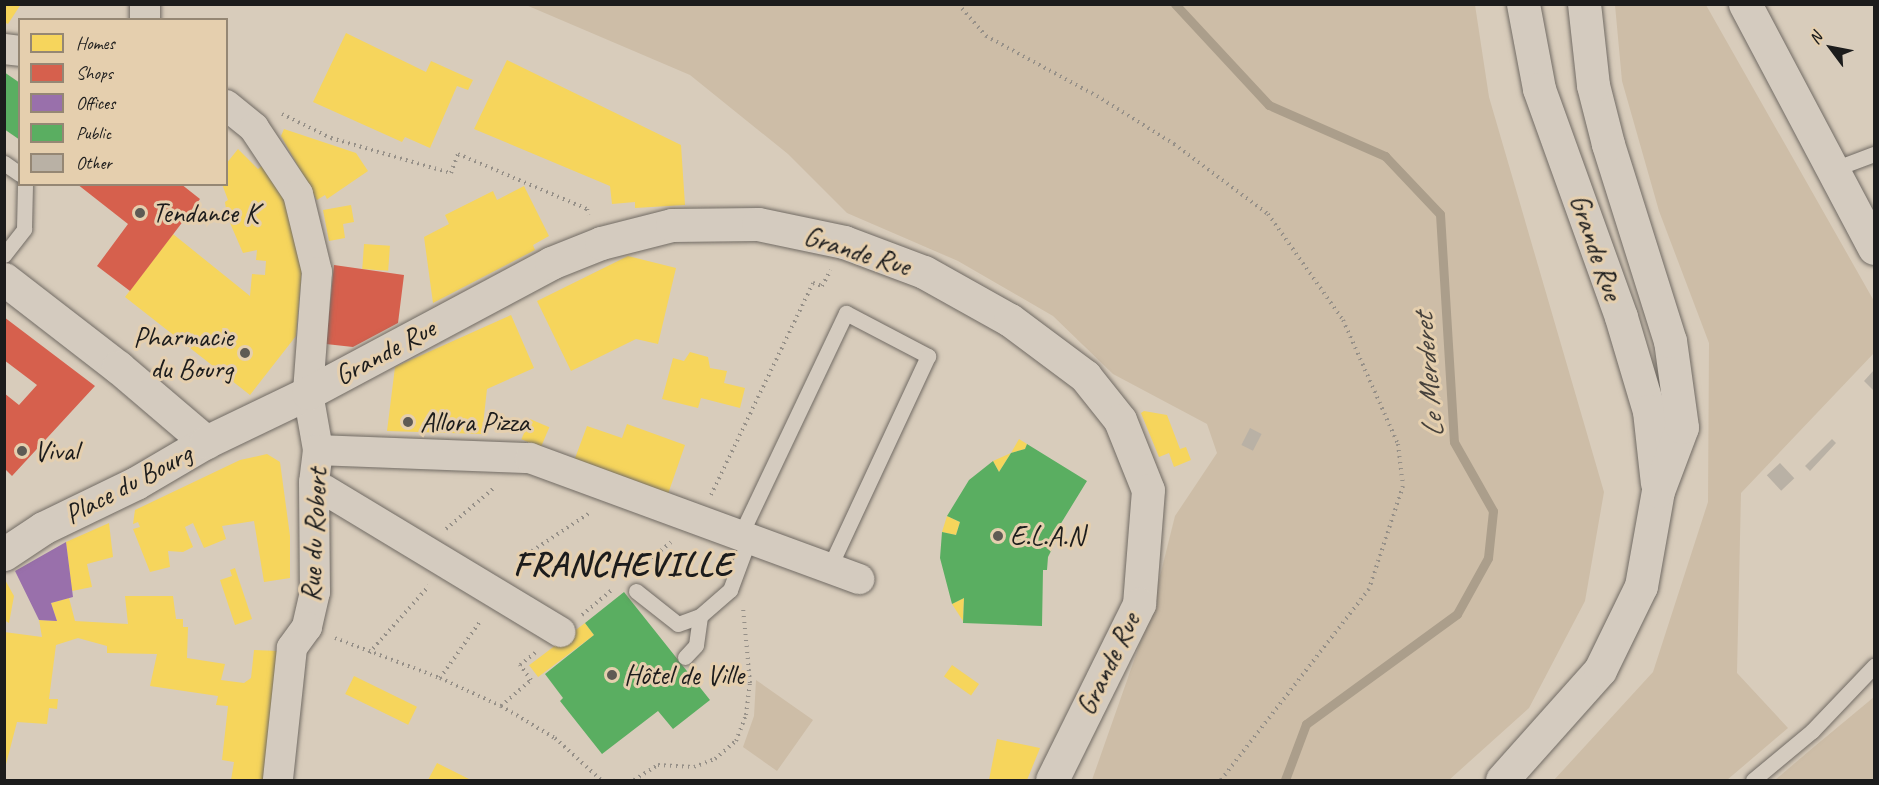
<!DOCTYPE html>
<html>
<head>
<meta charset="utf-8">
<style>
	body { margin:0 }
	#map { position:relative; width:1879px; height:785px; overflow:hidden; background:#d8ccbb; font-family:Caveat,sans-serif }
	div>[style] { position:absolute }
	[style*='--x'] { left:calc(var(--x)*1px); top:calc(var(--y)*1px); width:calc(var(--w)*1px); rotate:calc(var(--a)*1deg) }
	.green>* { inset:0; background:#cdbda7 }
	.homes>* { inset:0; background:#f6d55c; transform-origin:0 0 }
	.shops>* { inset:0; background:#d6604d }
	.offices>* { inset:0; background:#9970ab }
	.public>* { inset:0; background:#5aae61 }
	.stream>* { height:9px; margin:-4.5px; padding:0 4.5px; transform-origin:4.5px; border-radius:4.5px; background:#ab9e8b }
	.building>* { inset:0; background:#b9b1a5; transform-origin:0 0 }
	.path>* { height:4px; margin-top:-2px; transform-origin:0; background:repeating-linear-gradient(90deg,#969088 0 1.5px,transparent 0 6px) }
	.roads { filter:drop-shadow(0 0 2px #716b64) drop-shadow(0 0 2px #716b64) }
	.lane>* { height:15px; margin:-7.5px; padding:0 7.5px; transform-origin:7.5px; border-radius:7.5px; background:#d4cbbf }
	.street>* { height:30px; margin:-15px; padding:0 15px; transform-origin:15px; border-radius:15px; background:#d4cbbf }
	.secondary>* { height:33px; margin:-16.5px; padding:0 16.5px; transform-origin:16.5px; border-radius:16.5px; background:#d4cbbf }
	.dots>* { width:16px; height:16px; translate:-50% -50%; box-sizing:border-box; border:3px solid #e5cfae; border-radius:50% }
	span { translate:-50% -50%; white-space:nowrap; text-align:center; line-height:1.15; -webkit-text-stroke:6px #e5cfae; paint-order:stroke }
	.poi-label { font-size:28px; color:#1c1c1c }
	.left { translate:0 -50%; text-align:left }
	.right { translate:-100% -50%; text-align:right }
	.street-label { font-size:28px; color:#1c1c1c }
	.water-label { font-size:30px; color:#47423c; font-style:italic }
	.district-label { font-size:34px; color:#1c1c1c; font-weight:700; letter-spacing:1.5px }
	.frame { position:absolute; inset:0; border:6px solid #1c1c1c; pointer-events:none }
	.legend { position:absolute; left:18px; top:18px; width:210px; height:168px; box-sizing:border-box; background:#e5cfae; border:2px solid #958774; margin:0; padding:8px 10px; list-style:none; font-size:18px; color:#1c1c1c }
	.legend li { display:flex; align-items:center; gap:12px; height:30px }
	.legend b { width:30px; border:2px solid #958774 }
	.north { position:absolute; left:1801px; top:18px; width:60px; height:60px; -webkit-text-stroke:4px #e5cfae; paint-order:stroke; rotate:302deg; font-size:16px; font-weight:700; line-height:24px; text-align:center; color:#1c1c1c }
	.north::after { content:''; display:block; margin:auto; width:21px; height:27px; background:#1c1c1c; clip-path:polygon(50% 0,100% 100%,50% 72%,0 100%) }
</style>
</head>
<body>
<div id="map">
	<div class="green">
		<i style="clip-path:polygon(526px 5px,1475px 5px,1489px 97px,1604px 492px,1585px 601px,1529px 708px,1449px 780px,1092px 780px,1151px 612px,1175px 516px,1217px 453px,1207px 424px,1113px 374px,1053px 316px,958px 261px,847px 213px,788px 154px,690px 75px)"></i>
		<i style="clip-path:polygon(1615px 5px,1706px 5px,1874px 301px,1874px 353px,1741px 493px,1737px 673px,1788px 728px,1727px 780px,1554px 780px,1653px 672px,1708px 502px,1709px 343px,1659px 211px,1622px 81px)"></i>
		<i style="clip-path:polygon(756px 680px,813px 720px,777px 771px,743px 747px,754px 716px)"></i>
		<i style="clip-path:polygon(1874px 697px,1874px 780px,1775px 780px,1815px 746px)"></i>
	</div>
	<div class="homes">
		<i style="clip-path:polygon(4px 4px,21px 4px,8px 24px,4px 22px)"></i>
		<i style="clip-path:polygon(346px 33px,426px 72px,431px 61px,473px 80px,468px 90px,457px 86px,430px 148px,405px 137px,402px 142px,313px 102px)"></i>
		<i style="clip-path:polygon(507px 60px,681px 145px,685px 205px,635px 208px,635px 202px,612px 204px,610px 186px,474px 129px)"></i>
		<i style="clip-path:polygon(284px 129px,356px 153px,368px 171px,327px 199px,325px 195px,317px 200px,281px 136px)"></i>
		<i style="clip-path:polygon(238px 149px,258px 169px,264px 164px,292px 215px,302px 269px,296px 336px,250px 395px,125px 297px,173px 234px,250px 296px,252px 274px,265px 275px,266px 261px,256px 260px,257px 250px,243px 253px,227px 216px,225px 202px,228px 200px,222px 184px,226px 184px,226px 164px)"></i>
		<i style="clip-path:polygon(524px 186px,549px 236px,533px 245px,535px 250px,433px 303px,424px 237px,449px 224px,445px 215px,493px 191px,497px 200px)"></i>
		<i style="clip-path:polygon(351px 205px,354px 222px,343px 224px,345px 238px,329px 241px,323px 210px)"></i>
		<i style="left:364px;top:244px;width:26px;height:25px;rotate:4deg"></i>
		<i style="clip-path:polygon(628px 256px,676px 268px,658px 344px,636px 339px,571px 371px,537px 301px)"></i>
		<i style="clip-path:polygon(511px 315px,534px 368px,487px 389px,482px 434px,387px 431px,395px 367px)"></i>
		<i style="clip-path:polygon(690px 352px,708px 357px,710px 368px,727px 371px,724px 383px,745px 388px,740px 408px,701px 398px,698px 408px,662px 399px,673px 358px,684px 361px)"></i>
		<i style="clip-path:polygon(1144px 411px,1167px 415px,1180px 449px,1186px 447px,1191px 460px,1174px 467px,1169px 453px,1159px 457px,1141px 413px)"></i>
		<i style="left:530px;top:419px;width:21px;height:22px;rotate:23deg"></i>
		<i style="clip-path:polygon(627px 424px,685px 445px,668px 494px,574px 461px,587px 426px,622px 438px)"></i>
		<i style="clip-path:polygon(1019px 439px,1027px 444px,1025px 449px,1011px 453px,999px 472px,993px 461px,1011px 453px)"></i>
		<i style="clip-path:polygon(267px 454px,280px 462px,290px 536px,290px 578px,264px 582px,254px 521px,222px 526px,226px 539px,204px 548px,193px 523px,185px 527px,193px 547px,183px 552px,168px 551px,170px 567px,150px 572px,133px 529px,140px 527px,138px 522px,133px 524px,135px 510px,240px 460px)"></i>
		<i style="clip-path:polygon(947px 516px,960px 522px,956px 535px,942px 532px)"></i>
		<i style="clip-path:polygon(109px 523px,113px 557px,87px 564px,92px 587px,72px 591px,66px 542px)"></i>
		<i style="clip-path:polygon(235px 568px,252px 619px,235px 625px,220px 580px,232px 576px,230px 570px)"></i>
		<i style="clip-path:polygon(4px 578px,14px 596px,9px 623px,4px 620px)"></i>
		<i style="clip-path:polygon(125px 596px,173px 596px,176px 619px,183px 619px,183px 627px,188px 627px,187px 658px,225px 664px,221px 680px,244px 683px,251px 678px,254px 650px,279px 651px,265px 780px,231px 780px,234px 762px,222px 760px,228px 706px,216px 705px,218px 696px,150px 686px,157px 654px,107px 653px,107px 646px,78px 638px,56px 645px,49px 699px,58px 699px,57px 709px,49px 708px,47px 724px,17px 722px,4px 772px,4px 632px,42px 637px,39px 620px,57px 621px,51px 603px,69px 598px,75px 621px,128px 624px)"></i>
		<i style="clip-path:polygon(964px 598px,963px 621px,952px 604px)"></i>
		<i style="left:585px;top:623px;width:15px;height:70px;rotate:53deg"></i>
		<i style="left:952px;top:665px;width:33px;height:14px;rotate:35deg"></i>
		<i style="left:354px;top:676px;width:70px;height:20px;rotate:26deg"></i>
		<i style="clip-path:polygon(997px 739px,1040px 748px,1027px 780px,989px 780px)"></i>
		<i style="clip-path:polygon(437px 763px,471px 780px,428px 780px)"></i>
	</div>
	<div class="shops">
		<i style="clip-path:polygon(77px 184px,181px 184px,200px 199px,130px 291px,97px 266px,128px 224px)"></i>
		<i style="clip-path:polygon(334px 265px,404px 275px,398px 323px,353px 347px,326px 344px)"></i>
		<i style="clip-path:polygon(4px 317px,95px 386px,12px 476px,4px 468px,4px 393px,19px 405px,37px 385px,4px 360px)"></i>
	</div>
	<div class="offices">
		<i style="clip-path:polygon(66px 542px,73px 597px,51px 603px,57px 621px,39px 620px,15px 571px)"></i>
	</div>
	<div class="public">
		<i style="clip-path:polygon(4px 72px,20px 83px,20px 140px,4px 129px)"></i>
		<i style="clip-path:polygon(1027px 444px,1087px 481px,1052px 538px,1056px 541px,1048px 557px,1047px 570px,1043px 570px,1042px 626px,963px 623px,964px 598px,952px 604px,940px 558px,942px 532px,956px 535px,960px 522px,947px 516px,969px 480px,993px 461px,999px 472px,1011px 453px,1025px 449px)"></i>
		<i style="clip-path:polygon(624px 592px,710px 700px,673px 729px,658px 711px,602px 754px,560px 701px,563px 698px,545px 674px,594px 635px,585px 623px)"></i>
	</div>
	<div class="stream">
		<i style="--x:1175;--y:4;--w:138;--a:47.1"></i>
		<i style="--x:1269;--y:105;--w:127;--a:23.7"></i>
		<i style="--x:1385;--y:156;--w:80;--a:46.5"></i>
		<i style="--x:1440;--y:214;--w:228;--a:86.5"></i>
		<i style="--x:1454;--y:442;--w:79;--a:60.5"></i>
		<i style="--x:1493;--y:511;--w:47;--a:96.1"></i>
		<i style="--x:1488;--y:558;--w:64;--a:119"></i>
		<i style="--x:1457;--y:614;--w:187;--a:143.9"></i>
		<i style="--x:1306;--y:724;--w:60;--a:110.6"></i>
	</div>
	<div class="building">
		<i style="clip-path:polygon(1874px 370px,1874px 391px,1864px 381px)"></i>
		<i style="left:1250px;top:428px;width:13px;height:19px;rotate:27deg"></i>
		<i style="clip-path:polygon(1832px 439px,1836px 443px,1810px 471px,1805px 466px)"></i>
		<i style="left:1780px;top:463px;width:21px;height:18px;rotate:47deg"></i>
	</div>
	<div class="path">
		<i style="--x:958;--y:4;--w:43;--a:48.8"></i>
		<i style="--x:986;--y:36;--w:126;--a:28.4"></i>
		<i style="--x:1097;--y:96;--w:91;--a:31.9"></i>
		<i style="--x:1174;--y:144;--w:117;--a:36.7"></i>
		<i style="--x:1268;--y:214;--w:130;--a:54.7"></i>
		<i style="--x:1343;--y:320;--w:136;--a:66.1"></i>
		<i style="--x:1398;--y:444;--w:42;--a:83.2"></i>
		<i style="--x:1403;--y:486;--w:108;--a:108.3"></i>
		<i style="--x:1369;--y:589;--w:242;--a:127.8"></i>
		<i style="--x:214;--y:20;--w:5;--a:-68"></i>
		<i style="--x:282;--y:114;--w:55;--a:26.1"></i>
		<i style="--x:331;--y:138;--w:125;--a:16.3"></i>
		<i style="--x:451;--y:173;--w:20;--a:-70"></i>
		<i style="--x:458;--y:154;--w:140;--a:23.1"></i>
		<i style="--x:587;--y:209;--w:6;--a:72"></i>
		<i style="--x:711;--y:495;--w:235;--a:-64.3"></i>
		<i style="--x:813;--y:283;--w:9;--a:18"></i>
		<i style="--x:822;--y:286;--w:18;--a:-61"></i>
		<i style="--x:446;--y:529;--w:65;--a:-40.6"></i>
		<i style="--x:638;--y:570;--w:43;--a:-40.3"></i>
		<i style="--x:516;--y:572;--w:26;--a:-53"></i>
		<i style="--x:532;--y:551;--w:71;--a:-33.5"></i>
		<i style="--x:582;--y:615;--w:40;--a:-40"></i>
		<i style="--x:335;--y:638;--w:112;--a:20.9"></i>
		<i style="--x:440;--y:678;--w:67;--a:24.7"></i>
		<i style="--x:501;--y:706;--w:63;--a:30.7"></i>
		<i style="--x:555;--y:738;--w:62;--a:42.4"></i>
		<i style="--x:369;--y:653;--w:90;--a:-48.2"></i>
		<i style="--x:440;--y:678;--w:71;--a:-54.7"></i>
		<i style="--x:501;--y:706;--w:40;--a:-41"></i>
		<i style="--x:531;--y:680;--w:19;--a:-126"></i>
		<i style="--x:520;--y:665;--w:21;--a:-39"></i>
		<i style="--x:634;--y:780;--w:28;--a:-32"></i>
		<i style="--x:658;--y:765;--w:36;--a:3"></i>
		<i style="--x:694;--y:767;--w:22;--a:-21"></i>
		<i style="--x:715;--y:759;--w:28;--a:-41"></i>
		<i style="--x:736;--y:741;--w:28;--a:-69"></i>
		<i style="--x:746;--y:715;--w:32;--a:-83"></i>
		<i style="--x:750;--y:683;--w:75;--a:-95.3"></i>
	</div>
	<div class="roads">
		<div class="lane">
			<i style="--x:4;--y:163;--w:19;--a:35"></i>
			<i style="--x:1834;--y:169;--w:43;--a:-20.6"></i>
			<i style="--x:4;--y:255;--w:33;--a:-52"></i>
			<i style="--x:24;--y:229;--w:45;--a:-88.7"></i>
			<i style="--x:740;--y:536;--w:247;--a:-64.6"></i>
			<i style="--x:846;--y:313;--w:93;--a:27.7"></i>
			<i style="--x:928;--y:356;--w:234;--a:115"></i>
			<i style="--x:636;--y:591;--w:53;--a:38.2"></i>
			<i style="--x:678;--y:624;--w:23;--a:-20"></i>
			<i style="--x:700;--y:616;--w:40;--a:-41"></i>
			<i style="--x:730;--y:590;--w:54;--a:-69.6"></i>
			<i style="--x:685;--y:657;--w:16;--a:-47"></i>
			<i style="--x:696;--y:645;--w:29;--a:-82"></i>
			<i style="--x:1753;--y:780;--w:77;--a:-39.7"></i>
			<i style="--x:1812;--y:731;--w:90;--a:-46.4"></i>
		</div>
		<div class="street">
			<i style="--x:145;--y:4;--w:16;--a:90"></i>
			<i style="--x:4;--y:49;--w:16;--a:7"></i>
			<i style="--x:226;--y:105;--w:36;--a:39"></i>
			<i style="--x:254;--y:128;--w:79;--a:56.3"></i>
			<i style="--x:298;--y:194;--w:80;--a:76.3"></i>
			<i style="--x:317;--y:272;--w:121;--a:94.3"></i>
			<i style="--x:308;--y:393;--w:58;--a:80"></i>
			<i style="--x:318;--y:450;--w:32;--a:97"></i>
			<i style="--x:314;--y:482;--w:110;--a:89.5"></i>
			<i style="--x:315;--y:592;--w:36;--a:103"></i>
			<i style="--x:307;--y:627;--w:26;--a:126"></i>
			<i style="--x:292;--y:648;--w:133;--a:96.1"></i>
			<i style="--x:318;--y:450;--w:212;--a:2.2"></i>
			<i style="--x:530;--y:458;--w:351;--a:20.2"></i>
			<i style="--x:325;--y:490;--w:275;--a:31.1"></i>
		</div>
		<div class="secondary">
			<i style="--x:1523;--y:4;--w:86;--a:79.3"></i>
			<i style="--x:1539;--y:89;--w:242;--a:70.2"></i>
			<i style="--x:1621;--y:317;--w:98;--a:73.4"></i>
			<i style="--x:1649;--y:411;--w:72;--a:83.7"></i>
			<i style="--x:1745;--y:4;--w:276;--a:62.1"></i>
			<i style="--x:4;--y:279;--w:144;--a:37.7"></i>
			<i style="--x:118;--y:367;--w:116;--a:40.4"></i>
			<i style="--x:4;--y:554;--w:47;--a:-33.7"></i>
			<i style="--x:43;--y:528;--w:103;--a:-25.8"></i>
			<i style="--x:136;--y:483;--w:81;--a:-30.4"></i>
			<i style="--x:206;--y:442;--w:113;--a:-25.7"></i>
			<i style="--x:308;--y:393;--w:276;--a:-28.1"></i>
			<i style="--x:551;--y:263;--w:54;--a:-21.8"></i>
			<i style="--x:601;--y:243;--w:73;--a:-14.2"></i>
			<i style="--x:672;--y:225;--w:86;--a:-0.7"></i>
			<i style="--x:758;--y:224;--w:88;--a:11.8"></i>
			<i style="--x:844;--y:242;--w:85;--a:20.6"></i>
			<i style="--x:924;--y:272;--w:98;--a:29.2"></i>
			<i style="--x:1010;--y:320;--w:94;--a:36.7"></i>
			<i style="--x:1085;--y:376;--w:56;--a:51.5"></i>
			<i style="--x:1120;--y:420;--w:75;--a:68.2"></i>
			<i style="--x:1148;--y:490;--w:114;--a:94.5"></i>
			<i style="--x:1139;--y:604;--w:196;--a:116.3"></i>
			<i style="--x:1502;--y:780;--w:147;--a:-48.3"></i>
			<i style="--x:1600;--y:670;--w:93;--a:-64"></i>
			<i style="--x:1641;--y:586;--w:97;--a:-79.9"></i>
			<i style="--x:1658;--y:491;--w:68;--a:-69.4"></i>
			<i style="--x:1682;--y:427;--w:87;--a:-97.9"></i>
			<i style="--x:1670;--y:341;--w:207;--a:-107.5"></i>
			<i style="--x:1608;--y:144;--w:61;--a:-104.3"></i>
			<i style="--x:1593;--y:85;--w:81;--a:-96.3"></i>
		</div>
	</div>
	<div class="dots">
		<i style="left:140px;top:213px;background:#5e5a54"></i>
		<i style="left:245px;top:353px;background:#5e5a54"></i>
		<i style="left:408px;top:422px;background:#5e5a54"></i>
		<i style="left:22px;top:451px;background:#5e5a54"></i>
		<i style="left:998px;top:536px;background:#5e5a54"></i>
		<i style="left:612px;top:675px;background:#5e5a54"></i>
	</div>
	<div class="poi-label">
		<span class="left" style="left:152px;top:213px">Tendance K</span>
		<span class="right" style="left:233px;top:353px">Pharmacie<br>du Bourg</span>
		<span class="left" style="left:420px;top:422px">Allora Pizza</span>
		<span class="left" style="left:34px;top:451px">Vival</span>
		<span class="left" style="left:1010px;top:536px">E.L.A.N</span>
		<span class="left" style="left:624px;top:675px">Hôtel de Ville</span>
	</div>
	<div class="street-label">
		<span style="left:1596px;top:247px;rotate:71deg">Grande Rue</span>
		<span style="left:857px;top:251px;rotate:17deg">Grande Rue</span>
		<span style="left:385px;top:352px;rotate:-28deg">Grande Rue</span>
		<span style="left:128px;top:484px;rotate:-28deg">Place du Bourg</span>
		<span style="left:314px;top:535px;rotate:-87deg">Rue du Robert</span>
		<span style="left:1108px;top:664px;rotate:-64deg">Grande Rue</span>
	</div>
	<div class="water-label">
		<span style="left:1428px;top:376px;rotate:-95deg">Le Merderet</span>
	</div>
	<div class="district-label">
		<span style="left:623px;top:564px">FRANCHEVILLE</span>
	</div>
	<div class="frame"></div>
	<ul class="legend">
	<li><b style="height:16px;background:#f6d55c"></b>Homes</li>
	<li><b style="height:16px;background:#d6604d"></b>Shops</li>
	<li><b style="height:16px;background:#9970ab"></b>Offices</li>
	<li><b style="height:16px;background:#5aae61"></b>Public</li>
	<li><b style="height:16px;background:#b9b1a5"></b>Other</li>
	</ul>
	<div class="north">N</div>
</div>
</body>
</html>
